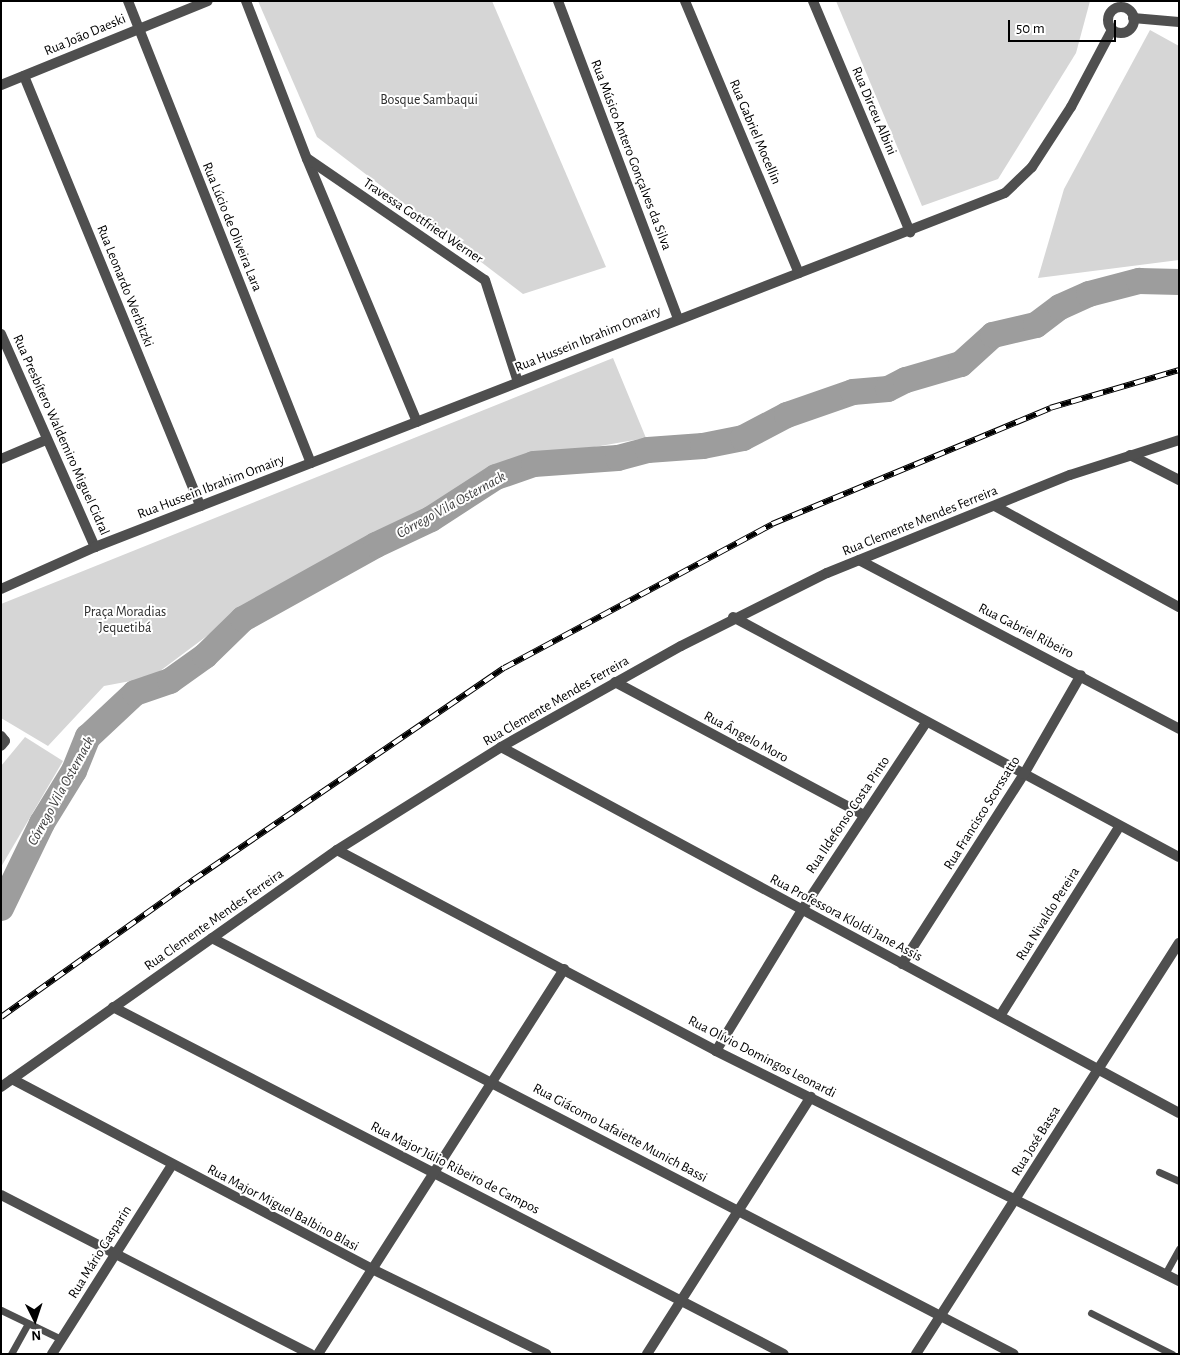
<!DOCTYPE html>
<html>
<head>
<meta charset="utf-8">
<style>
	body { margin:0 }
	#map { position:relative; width:1180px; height:1355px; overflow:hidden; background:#fff; font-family:"Alegreya Sans",sans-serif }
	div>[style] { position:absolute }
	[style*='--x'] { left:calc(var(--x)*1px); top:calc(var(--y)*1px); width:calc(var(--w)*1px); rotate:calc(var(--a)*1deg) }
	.green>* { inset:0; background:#d6d6d6 }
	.river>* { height:26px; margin:-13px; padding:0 13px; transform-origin:13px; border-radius:13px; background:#9d9d9d }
	.lane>* { height:7px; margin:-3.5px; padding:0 3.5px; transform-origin:3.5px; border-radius:3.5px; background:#4f4f4f }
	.street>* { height:10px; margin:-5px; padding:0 5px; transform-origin:5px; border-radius:5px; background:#4f4f4f }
	.street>.ring { margin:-5px; padding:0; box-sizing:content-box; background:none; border:10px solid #4f4f4f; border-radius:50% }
	.rail>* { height:5.5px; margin-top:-2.75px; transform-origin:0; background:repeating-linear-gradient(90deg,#fff 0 11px,#000 0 22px); box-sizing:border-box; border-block:1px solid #000 }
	span { translate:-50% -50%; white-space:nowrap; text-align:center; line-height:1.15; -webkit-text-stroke:4px #fff; paint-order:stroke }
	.street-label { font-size:14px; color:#000 }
	.park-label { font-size:14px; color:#2d2d2d }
	.water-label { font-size:15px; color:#3e3e3e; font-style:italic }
	.frame { position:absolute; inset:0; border:2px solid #000; pointer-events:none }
	.north { position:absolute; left:10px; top:1295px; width:50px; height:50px; -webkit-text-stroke:4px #fff; paint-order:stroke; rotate:176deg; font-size:14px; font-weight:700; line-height:20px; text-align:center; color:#000 }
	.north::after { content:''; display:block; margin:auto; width:18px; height:22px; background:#000; clip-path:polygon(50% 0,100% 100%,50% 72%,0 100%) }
	.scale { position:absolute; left:1008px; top:20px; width:108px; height:22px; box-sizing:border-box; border:2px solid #000; border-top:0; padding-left:6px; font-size:15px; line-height:18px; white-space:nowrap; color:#000; -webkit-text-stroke:4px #fff; paint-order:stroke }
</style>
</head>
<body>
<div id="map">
	<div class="green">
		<i style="clip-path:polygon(258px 1px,492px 1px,606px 267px,523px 294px,317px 137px)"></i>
		<i style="clip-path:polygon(836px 1px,1090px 1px,1076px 53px,998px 179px,922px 206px)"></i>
		<i style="clip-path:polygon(1150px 30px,1179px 46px,1179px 260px,1038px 278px,1064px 189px)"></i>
		<i style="clip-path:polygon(613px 358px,646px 438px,508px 462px,420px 515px,243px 609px,152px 677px,104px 686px,48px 746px,1px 718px,1px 604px)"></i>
		<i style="clip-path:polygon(25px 737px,63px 761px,1px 867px,1px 766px)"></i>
	</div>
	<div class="river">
		<i style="--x:1;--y:908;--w:94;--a:-64.2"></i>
		<i style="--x:42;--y:823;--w:61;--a:-58.4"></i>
		<i style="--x:74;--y:771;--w:37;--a:-68"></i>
		<i style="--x:88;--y:737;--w:64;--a:-43.1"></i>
		<i style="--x:135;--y:693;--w:37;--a:-19"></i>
		<i style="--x:170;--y:681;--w:43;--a:-35.5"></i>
		<i style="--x:205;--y:656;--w:53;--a:-44.2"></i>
		<i style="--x:243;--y:619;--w:152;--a:-29.1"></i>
		<i style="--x:376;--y:545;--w:61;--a:-25.3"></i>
		<i style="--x:431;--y:519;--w:77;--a:-32.9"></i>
		<i style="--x:496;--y:477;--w:40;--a:-18.9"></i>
		<i style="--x:534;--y:464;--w:84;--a:-4.1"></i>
		<i style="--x:618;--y:458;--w:31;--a:-15"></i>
		<i style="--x:648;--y:450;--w:55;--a:-4.2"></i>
		<i style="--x:703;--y:446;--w:41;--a:-11.3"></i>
		<i style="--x:743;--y:438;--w:50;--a:-27.6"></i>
		<i style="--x:787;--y:415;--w:70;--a:-19.2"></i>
		<i style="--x:853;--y:392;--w:35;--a:-5"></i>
		<i style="--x:888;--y:389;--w:20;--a:-27"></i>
		<i style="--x:906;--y:380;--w:57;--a:-16.2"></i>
		<i style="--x:961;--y:364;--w:43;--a:-42.2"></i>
		<i style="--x:993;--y:335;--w:44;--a:-13.1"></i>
		<i style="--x:1036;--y:325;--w:30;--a:-37"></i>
		<i style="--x:1060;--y:307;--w:32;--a:-24"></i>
		<i style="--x:1089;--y:294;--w:52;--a:-14.6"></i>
		<i style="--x:1139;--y:281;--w:40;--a:1.4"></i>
	</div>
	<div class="lane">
		<i style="--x:1159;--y:1172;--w:22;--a:24"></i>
		<i style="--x:1165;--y:1274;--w:29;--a:-61"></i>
		<i style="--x:1;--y:1310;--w:67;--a:25.8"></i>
		<i style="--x:1091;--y:1313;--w:91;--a:26.8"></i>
		<i style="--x:11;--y:1354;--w:35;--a:-61"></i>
	</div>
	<div class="street">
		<i style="--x:128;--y:1;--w:497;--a:68.4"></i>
		<i style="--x:246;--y:1;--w:169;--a:68.9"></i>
		<i style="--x:307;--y:159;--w:285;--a:67.3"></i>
		<i style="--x:558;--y:1;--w:339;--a:69.3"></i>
		<i style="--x:685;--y:1;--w:295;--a:67.3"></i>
		<i style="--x:813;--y:1;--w:251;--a:67.2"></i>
		<i class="ring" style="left:1108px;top:7px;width:16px;height:16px"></i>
		<i style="--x:1133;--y:18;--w:46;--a:5"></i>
		<i style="--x:24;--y:76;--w:465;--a:67.7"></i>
		<i style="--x:1;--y:85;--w:223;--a:-22.1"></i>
		<i style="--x:308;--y:159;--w:214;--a:34.4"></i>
		<i style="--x:485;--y:280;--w:107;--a:72.1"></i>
		<i style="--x:1;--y:334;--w:233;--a:66.2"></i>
		<i style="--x:1130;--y:455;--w:55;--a:27"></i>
		<i style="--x:1;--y:459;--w:49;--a:-22.9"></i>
		<i style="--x:995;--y:506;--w:210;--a:28.8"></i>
		<i style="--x:859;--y:560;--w:362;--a:27.8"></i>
		<i style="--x:1;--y:589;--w:103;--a:-24.1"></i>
		<i style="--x:95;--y:547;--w:976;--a:-21.26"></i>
		<i style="--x:1005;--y:193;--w:37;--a:-44"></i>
		<i style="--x:1032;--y:167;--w:72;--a:-57"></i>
		<i style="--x:1071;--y:107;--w:87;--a:-62"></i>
		<i style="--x:733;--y:617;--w:506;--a:28.29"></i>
		<i style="--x:615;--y:682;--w:282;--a:28.1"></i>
		<i style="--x:1;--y:736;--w:6;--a:51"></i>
		<i style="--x:5;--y:741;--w:6;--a:129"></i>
		<i style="--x:501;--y:747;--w:770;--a:28.36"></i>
		<i style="--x:337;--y:850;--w:429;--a:27.9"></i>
		<i style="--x:716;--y:1051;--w:517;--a:26.42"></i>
		<i style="--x:212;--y:938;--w:903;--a:27.42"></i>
		<i style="--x:902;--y:964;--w:226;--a:-57.3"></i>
		<i style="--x:1024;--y:774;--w:114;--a:-60.1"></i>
		<i style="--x:113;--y:1007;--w:755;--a:27.35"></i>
		<i style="--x:1000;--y:1016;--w:223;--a:-57.8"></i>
		<i style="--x:716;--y:1051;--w:165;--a:-58.6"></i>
		<i style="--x:802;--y:910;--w:224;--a:-56.5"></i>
		<i style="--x:12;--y:1079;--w:407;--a:27.8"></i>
		<i style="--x:372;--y:1269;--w:194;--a:26"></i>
		<i style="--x:1;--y:1087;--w:411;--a:-35.2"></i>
		<i style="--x:337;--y:850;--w:194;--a:-32.1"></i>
		<i style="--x:501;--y:747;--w:206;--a:-29.3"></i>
		<i style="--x:681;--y:646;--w:163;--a:-26.6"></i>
		<i style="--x:827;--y:573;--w:262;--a:-22"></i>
		<i style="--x:1070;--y:475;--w:114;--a:-17.8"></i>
		<i style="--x:1;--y:1195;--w:348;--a:27.2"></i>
		<i style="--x:52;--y:1354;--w:224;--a:-57.6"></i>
		<i style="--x:318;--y:1354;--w:457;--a:-57.4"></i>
		<i style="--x:647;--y:1354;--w:305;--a:-57.5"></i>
		<i style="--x:916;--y:1354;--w:488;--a:-57.4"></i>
	</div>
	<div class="rail">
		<i style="--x:1;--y:1017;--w:236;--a:-35.5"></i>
		<i style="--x:193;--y:880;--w:376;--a:-34.3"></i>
		<i style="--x:504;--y:668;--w:304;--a:-28.2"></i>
		<i style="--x:772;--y:524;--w:301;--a:-22.6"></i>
		<i style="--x:1050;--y:408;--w:134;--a:-16.4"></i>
	</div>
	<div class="street-label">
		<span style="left:85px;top:35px;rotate:-23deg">Rua João Daeski</span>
		<span style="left:874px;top:111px;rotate:67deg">Rua Dirceu Albini</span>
		<span style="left:755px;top:132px;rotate:67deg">Rua Gabriel Mocellin</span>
		<span style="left:631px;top:155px;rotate:69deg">Rua Músico Antero Gonçalves da Silva</span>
		<span style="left:423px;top:221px;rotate:34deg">Travessa Gottfried Werner</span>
		<span style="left:232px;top:227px;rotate:68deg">Rua Lúcio de Oliveira Lara</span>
		<span style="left:125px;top:286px;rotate:68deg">Rua Leonardo Werbitzki</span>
		<span style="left:588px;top:339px;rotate:-22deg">Rua Hussein Ibrahim Omairy</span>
		<span style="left:61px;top:435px;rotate:66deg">Rua Presbítero Waldemiro Miguel Cidral</span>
		<span style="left:211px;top:487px;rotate:-21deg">Rua Hussein Ibrahim Omairy</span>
		<span style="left:920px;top:521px;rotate:-22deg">Rua Clemente Mendes Ferreira</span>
		<span style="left:1026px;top:631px;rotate:27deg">Rua Gabriel Ribeiro</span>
		<span style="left:556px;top:701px;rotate:-30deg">Rua Clemente Mendes Ferreira</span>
		<span style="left:746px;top:737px;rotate:28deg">Rua Ângelo Moro</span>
		<span style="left:982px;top:813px;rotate:-58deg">Rua Francisco Scorssatto</span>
		<span style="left:848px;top:815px;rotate:-56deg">Rua Ildefonso Costa Pinto</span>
		<span style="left:1048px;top:914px;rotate:-58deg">Rua Nivaldo Pereira</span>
		<span style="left:846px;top:918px;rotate:28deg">Rua Professora Kloldi Jane Assis</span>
		<span style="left:214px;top:920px;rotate:-35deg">Rua Clemente Mendes Ferreira</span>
		<span style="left:762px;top:1057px;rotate:27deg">Rua Olívio Domingos Leonardi</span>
		<span style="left:620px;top:1133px;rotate:28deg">Rua Giácomo Lafaiette Munich Bassi</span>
		<span style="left:1036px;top:1141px;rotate:-58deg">Rua José Bassa</span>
		<span style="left:455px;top:1168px;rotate:27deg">Rua Major Júlio Ribeiro de Campos</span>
		<span style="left:283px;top:1208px;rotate:28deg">Rua Major Miguel Balbino Blasi</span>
		<span style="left:100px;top:1252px;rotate:-58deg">Rua Mário Gasparin</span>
	</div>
	<div class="park-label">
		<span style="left:429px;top:100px">Bosque Sambaqui</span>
		<span style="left:125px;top:620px">Praça Moradias<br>Jequetibá</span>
	</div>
	<div class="water-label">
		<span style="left:451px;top:505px;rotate:-29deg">Córrego Vila Osternack</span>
		<span style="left:61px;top:791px;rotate:-61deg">Córrego Vila Osternack</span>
	</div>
	<div class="frame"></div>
	<div class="north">N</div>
	<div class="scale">50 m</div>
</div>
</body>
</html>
